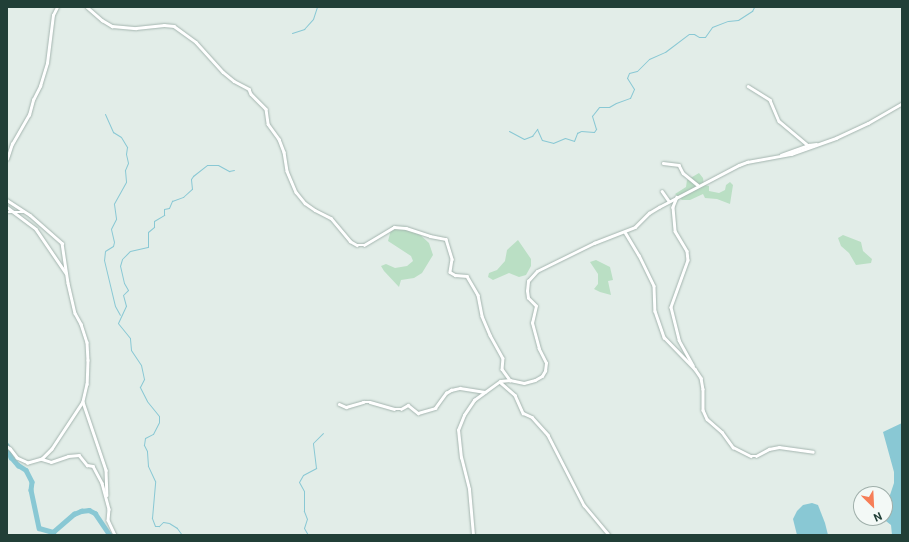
<!DOCTYPE html>
<html>
<head>
<meta charset="utf-8">
<style>
	body { margin:0 }
	#map { position:relative; width:909px; height:542px; overflow:hidden; background:#e2ede8; font-family:Roboto,sans-serif }
	div>[style] { position:absolute }
	[style*='--x'] { left:calc(var(--x)*1px); top:calc(var(--y)*1px); width:calc(var(--w)*1px); rotate:calc(var(--a)*1deg) }
	.green>* { inset:0; background:#badfc4 }
	.water>* { inset:0; background:#89c8d4 }
	.stream>* { height:1px; margin:-0.5px; padding:0 0.5px; transform-origin:0.5px; border-radius:0.5px; background:#89c8d4 }
	.river>* { height:4.5px; margin:-2.25px; padding:0 2.25px; transform-origin:2.25px; border-radius:2.25px; background:#89c8d4 }
	.roads { filter:drop-shadow(0 0 1px #a4b5af) drop-shadow(0 0 1px #a4b5af) }
	.minor>* { height:2.5px; margin:-1.25px; padding:0 1.25px; transform-origin:1.25px; border-radius:1.25px; background:#fff }
	span { translate:-50% -50%; white-space:nowrap; text-align:center; line-height:1.15; -webkit-text-stroke:3px #f3f9f6; paint-order:stroke }
	.frame { position:absolute; inset:0; border:8px solid #213f37; pointer-events:none }
	.north { position:absolute; left:853px; top:486px; width:40px; height:40px; box-sizing:border-box; background:#f3f9f6; border:1px solid #9fafaa; border-radius:50%; rotate:156deg; font-size:11px; font-weight:700; line-height:16px; text-align:center; color:#213f37 }
	.north::after { content:''; display:block; margin:auto; width:14px; height:18px; background:#f67e57; clip-path:polygon(50% 0,100% 100%,50% 72%,0 100%) }
</style>
</head>
<body>
<div id="map">
	<div class="green">
		<i style="clip-path:polygon(699px 173px,703px 178px,704px 185px,709px 186px,709px 191px,719px 193px,725px 190px,726px 185px,730px 182px,733px 185px,730px 204px,717px 199px,705px 198px,703px 194px,690px 200px,682px 200px,675px 194px,686px 187px,687px 180px)"></i>
		<i style="clip-path:polygon(392px 226px,404px 226px,417px 232px,429px 243px,433px 255px,422px 273px,414px 278px,401px 280px,399px 287px,384px 271px,381px 266px,386px 264px,395px 268px,407px 266px,413px 261px,411px 256px,388px 241px)"></i>
		<i style="clip-path:polygon(843px 235px,861px 242px,863px 251px,872px 259px,871px 263px,856px 265px,849px 253px,841px 246px,838px 238px)"></i>
		<i style="clip-path:polygon(518px 240px,531px 259px,531px 266px,526px 275px,519px 277px,509px 273px,493px 280px,488px 277px,489px 273px,497px 270px,505px 261px,507px 250px)"></i>
		<i style="clip-path:polygon(596px 260px,610px 267px,613px 280px,608px 281px,611px 295px,600px 292px,594px 289px,598px 284px,598px 274px,590px 262px)"></i>
	</div>
	<div class="water">
		<i style="clip-path:polygon(902px 423px,902px 535px,892px 535px,891px 525px,882px 518px,885px 518px,885px 500px,890px 495px,894px 483px,894px 472px,883px 432px)"></i>
		<i style="clip-path:polygon(812px 503px,818px 505px,825px 523px,828px 535px,797px 535px,793px 519px,797px 511px,803px 505px)"></i>
	</div>
	<div class="stream">
		<i style="--x:292;--y:33;--w:13;--a:-18"></i>
		<i style="--x:304;--y:29;--w:13;--a:-48"></i>
		<i style="--x:313;--y:19;--w:13;--a:-72"></i>
		<i style="--x:105;--y:114;--w:20;--a:66"></i>
		<i style="--x:113;--y:132;--w:9;--a:32"></i>
		<i style="--x:121;--y:137;--w:12;--a:59"></i>
		<i style="--x:127;--y:147;--w:7;--a:98"></i>
		<i style="--x:126;--y:154;--w:9;--a:77"></i>
		<i style="--x:128;--y:163;--w:8;--a:113"></i>
		<i style="--x:125;--y:170;--w:12;--a:85"></i>
		<i style="--x:126;--y:182;--w:25;--a:119"></i>
		<i style="--x:114;--y:204;--w:15;--a:82"></i>
		<i style="--x:116;--y:219;--w:11;--a:117"></i>
		<i style="--x:111;--y:229;--w:13;--a:77"></i>
		<i style="--x:114;--y:242;--w:4;--a:104"></i>
		<i style="--x:113;--y:246;--w:9;--a:148"></i>
		<i style="--x:105;--y:251;--w:9;--a:96"></i>
		<i style="--x:104;--y:260;--w:47;--a:76.6"></i>
		<i style="--x:115;--y:306;--w:10;--a:61"></i>
		<i style="--x:509;--y:131;--w:17;--a:28"></i>
		<i style="--x:524;--y:139;--w:9;--a:-21"></i>
		<i style="--x:532;--y:136;--w:9;--a:-54"></i>
		<i style="--x:537;--y:129;--w:12;--a:66"></i>
		<i style="--x:542;--y:140;--w:11;--a:15"></i>
		<i style="--x:553;--y:143;--w:13;--a:-23"></i>
		<i style="--x:565;--y:138;--w:9;--a:18"></i>
		<i style="--x:574;--y:141;--w:9;--a:-69"></i>
		<i style="--x:577;--y:133;--w:4;--a:-27"></i>
		<i style="--x:581;--y:131;--w:13;--a:4"></i>
		<i style="--x:594;--y:132;--w:4;--a:-56"></i>
		<i style="--x:596;--y:129;--w:14;--a:-107"></i>
		<i style="--x:592;--y:116;--w:11;--a:-52"></i>
		<i style="--x:599;--y:107;--w:10;--a:0"></i>
		<i style="--x:609;--y:107;--w:8;--a:-30"></i>
		<i style="--x:616;--y:103;--w:15;--a:-20"></i>
		<i style="--x:630;--y:98;--w:10;--a:-66"></i>
		<i style="--x:634;--y:89;--w:13;--a:-122"></i>
		<i style="--x:627;--y:78;--w:5;--a:-68"></i>
		<i style="--x:629;--y:73;--w:8;--a:-14"></i>
		<i style="--x:637;--y:71;--w:17;--a:-45"></i>
		<i style="--x:649;--y:59;--w:17;--a:-24"></i>
		<i style="--x:665;--y:52;--w:30;--a:-37"></i>
		<i style="--x:689;--y:34;--w:5;--a:0"></i>
		<i style="--x:694;--y:34;--w:6;--a:31"></i>
		<i style="--x:699;--y:37;--w:6;--a:0"></i>
		<i style="--x:705;--y:37;--w:12;--a:-55"></i>
		<i style="--x:712;--y:27;--w:17;--a:-21"></i>
		<i style="--x:728;--y:21;--w:10;--a:-6"></i>
		<i style="--x:738;--y:20;--w:17;--a:-33"></i>
		<i style="--x:752;--y:11;--w:4;--a:-63"></i>
		<i style="--x:182;--y:535;--w:9;--a:-126"></i>
		<i style="--x:177;--y:528;--w:9;--a:-148"></i>
		<i style="--x:169;--y:523;--w:6;--a:-171"></i>
		<i style="--x:163;--y:522;--w:6;--a:135"></i>
		<i style="--x:159;--y:526;--w:4;--a:180"></i>
		<i style="--x:155;--y:526;--w:9;--a:-111"></i>
		<i style="--x:152;--y:518;--w:37;--a:-85"></i>
		<i style="--x:155;--y:481;--w:17;--a:-115"></i>
		<i style="--x:148;--y:466;--w:15;--a:-94"></i>
		<i style="--x:147;--y:451;--w:7;--a:-117"></i>
		<i style="--x:144;--y:445;--w:7;--a:-82"></i>
		<i style="--x:145;--y:438;--w:9;--a:-27"></i>
		<i style="--x:153;--y:434;--w:13;--a:-63"></i>
		<i style="--x:159;--y:422;--w:6;--a:-90"></i>
		<i style="--x:159;--y:416;--w:19;--a:-129"></i>
		<i style="--x:147;--y:401;--w:16;--a:-117"></i>
		<i style="--x:140;--y:387;--w:9;--a:-63"></i>
		<i style="--x:144;--y:379;--w:14;--a:-102"></i>
		<i style="--x:141;--y:365;--w:18;--a:-124"></i>
		<i style="--x:131;--y:350;--w:12;--a:-95"></i>
		<i style="--x:130;--y:338;--w:19;--a:-129"></i>
		<i style="--x:118;--y:323;--w:19;--a:-65"></i>
		<i style="--x:126;--y:306;--w:11;--a:-105"></i>
		<i style="--x:123;--y:295;--w:7;--a:-45"></i>
		<i style="--x:128;--y:290;--w:8;--a:-120"></i>
		<i style="--x:124;--y:283;--w:17;--a:-103"></i>
		<i style="--x:120;--y:266;--w:7;--a:-74"></i>
		<i style="--x:122;--y:259;--w:11;--a:-45"></i>
		<i style="--x:130;--y:251;--w:18;--a:-13"></i>
		<i style="--x:148;--y:247;--w:15;--a:-90"></i>
		<i style="--x:148;--y:232;--w:8;--a:-40"></i>
		<i style="--x:154;--y:227;--w:6;--a:-90"></i>
		<i style="--x:154;--y:221;--w:12;--a:-31"></i>
		<i style="--x:164;--y:215;--w:6;--a:-90"></i>
		<i style="--x:164;--y:209;--w:5;--a:-11"></i>
		<i style="--x:169;--y:208;--w:8;--a:-67"></i>
		<i style="--x:172;--y:201;--w:12;--a:-20"></i>
		<i style="--x:183;--y:197;--w:12;--a:-42"></i>
		<i style="--x:192;--y:189;--w:10;--a:-96"></i>
		<i style="--x:191;--y:179;--w:4;--a:-56"></i>
		<i style="--x:193;--y:176;--w:18;--a:-38"></i>
		<i style="--x:207;--y:165;--w:11;--a:0"></i>
		<i style="--x:218;--y:165;--w:13;--a:29"></i>
		<i style="--x:229;--y:171;--w:5;--a:-11"></i>
		<i style="--x:308;--y:535;--w:8;--a:-120"></i>
		<i style="--x:304;--y:528;--w:9;--a:-72"></i>
		<i style="--x:307;--y:519;--w:9;--a:-111"></i>
		<i style="--x:304;--y:511;--w:20;--a:-90"></i>
		<i style="--x:304;--y:491;--w:10;--a:-119"></i>
		<i style="--x:299;--y:482;--w:8;--a:-60"></i>
		<i style="--x:303;--y:475;--w:15;--a:-28"></i>
		<i style="--x:316;--y:468;--w:25;--a:-97"></i>
		<i style="--x:313;--y:443;--w:14;--a:-45"></i>
	</div>
	<div class="river">
		<i style="--x:7;--y:445;--w:13;--a:72"></i>
		<i style="--x:11;--y:457;--w:11;--a:49"></i>
		<i style="--x:18;--y:465;--w:9;--a:32"></i>
		<i style="--x:26;--y:470;--w:13;--a:63"></i>
		<i style="--x:32;--y:482;--w:8;--a:97"></i>
		<i style="--x:31;--y:490;--w:39;--a:78"></i>
		<i style="--x:39;--y:528;--w:15;--a:16"></i>
		<i style="--x:53;--y:532;--w:28;--a:-41"></i>
		<i style="--x:74;--y:514;--w:8;--a:-23"></i>
		<i style="--x:81;--y:511;--w:8;--a:-7"></i>
		<i style="--x:89;--y:510;--w:7;--a:27"></i>
		<i style="--x:95;--y:513;--w:27;--a:56"></i>
	</div>
	<div class="roads">
		<div class="minor">
			<i style="--x:87;--y:7;--w:20;--a:41"></i>
			<i style="--x:102;--y:20;--w:12;--a:31"></i>
			<i style="--x:112;--y:26;--w:24;--a:5"></i>
			<i style="--x:136;--y:28;--w:28;--a:-6"></i>
			<i style="--x:164;--y:25;--w:10;--a:6"></i>
			<i style="--x:174;--y:26;--w:27;--a:36"></i>
			<i style="--x:196;--y:42;--w:40;--a:48"></i>
			<i style="--x:223;--y:72;--w:14;--a:39"></i>
			<i style="--x:234;--y:81;--w:17;--a:28"></i>
			<i style="--x:249;--y:89;--w:5;--a:68"></i>
			<i style="--x:251;--y:94;--w:21;--a:45"></i>
			<i style="--x:266;--y:109;--w:15;--a:82"></i>
			<i style="--x:268;--y:124;--w:19;--a:54"></i>
			<i style="--x:279;--y:139;--w:14;--a:69"></i>
			<i style="--x:284;--y:152;--w:19;--a:81"></i>
			<i style="--x:287;--y:171;--w:23;--a:67"></i>
			<i style="--x:296;--y:192;--w:14;--a:51"></i>
			<i style="--x:305;--y:203;--w:12;--a:35"></i>
			<i style="--x:315;--y:210;--w:18;--a:27"></i>
			<i style="--x:331;--y:218;--w:30;--a:50"></i>
			<i style="--x:350;--y:241;--w:8;--a:30"></i>
			<i style="--x:357;--y:245;--w:7;--a:0"></i>
			<i style="--x:364;--y:245;--w:35;--a:-31"></i>
			<i style="--x:394;--y:227;--w:12;--a:5"></i>
			<i style="--x:406;--y:228;--w:25;--a:18"></i>
			<i style="--x:430;--y:236;--w:16;--a:11"></i>
			<i style="--x:446;--y:239;--w:21;--a:73"></i>
			<i style="--x:452;--y:259;--w:13;--a:99"></i>
			<i style="--x:450;--y:272;--w:6;--a:31"></i>
			<i style="--x:455;--y:275;--w:12;--a:5"></i>
			<i style="--x:467;--y:276;--w:22;--a:60"></i>
			<i style="--x:478;--y:295;--w:21;--a:79"></i>
			<i style="--x:482;--y:316;--w:21;--a:67"></i>
			<i style="--x:490;--y:335;--w:26;--a:61"></i>
			<i style="--x:503;--y:358;--w:11;--a:95"></i>
			<i style="--x:502;--y:369;--w:14;--a:54"></i>
			<i style="--x:748;--y:86;--w:26;--a:32"></i>
			<i style="--x:770;--y:100;--w:23;--a:67"></i>
			<i style="--x:779;--y:121;--w:38;--a:40"></i>
			<i style="--x:781;--y:155;--w:29;--a:-20"></i>
			<i style="--x:808;--y:145;--w:8;--a:-7"></i>
			<i style="--x:7;--y:159;--w:16;--a:-72"></i>
			<i style="--x:12;--y:144;--w:34;--a:-60"></i>
			<i style="--x:29;--y:115;--w:16;--a:-75"></i>
			<i style="--x:33;--y:100;--w:16;--a:-63"></i>
			<i style="--x:40;--y:86;--w:24;--a:-73"></i>
			<i style="--x:47;--y:63;--w:48;--a:-82.9"></i>
			<i style="--x:53;--y:15;--w:9;--a:-63"></i>
			<i style="--x:663;--y:163;--w:16;--a:7"></i>
			<i style="--x:679;--y:165;--w:9;--a:63"></i>
			<i style="--x:683;--y:173;--w:19;--a:39"></i>
			<i style="--x:662;--y:191;--w:12;--a:55"></i>
			<i style="--x:677;--y:197;--w:11;--a:112"></i>
			<i style="--x:673;--y:207;--w:24;--a:85"></i>
			<i style="--x:675;--y:231;--w:23;--a:59"></i>
			<i style="--x:687;--y:251;--w:9;--a:84"></i>
			<i style="--x:688;--y:260;--w:50;--a:109.9"></i>
			<i style="--x:671;--y:307;--w:34;--a:76"></i>
			<i style="--x:679;--y:340;--w:29;--a:61"></i>
			<i style="--x:7;--y:200;--w:27;--a:33"></i>
			<i style="--x:30;--y:215;--w:43;--a:41.2"></i>
			<i style="--x:62;--y:243;--w:40;--a:81.5"></i>
			<i style="--x:68;--y:283;--w:31;--a:77"></i>
			<i style="--x:75;--y:313;--w:13;--a:61"></i>
			<i style="--x:81;--y:324;--w:19;--a:72"></i>
			<i style="--x:87;--y:342;--w:18;--a:87"></i>
			<i style="--x:88;--y:360;--w:24;--a:92"></i>
			<i style="--x:87;--y:384;--w:18;--a:103"></i>
			<i style="--x:83;--y:402;--w:56;--a:123.4"></i>
			<i style="--x:52;--y:449;--w:14;--a:135"></i>
			<i style="--x:42;--y:459;--w:15;--a:164"></i>
			<i style="--x:28;--y:463;--w:12;--a:-156"></i>
			<i style="--x:17;--y:458;--w:11;--a:-128"></i>
			<i style="--x:10;--y:449;--w:4;--a:-146"></i>
			<i style="--x:7;--y:207;--w:36;--a:37"></i>
			<i style="--x:36;--y:229;--w:53;--a:55.7"></i>
			<i style="--x:7;--y:212;--w:18;--a:0"></i>
			<i style="--x:625;--y:232;--w:27;--a:59"></i>
			<i style="--x:639;--y:255;--w:34;--a:64"></i>
			<i style="--x:654;--y:286;--w:25;--a:88"></i>
			<i style="--x:655;--y:311;--w:28;--a:71"></i>
			<i style="--x:664;--y:337;--w:45;--a:45.9"></i>
			<i style="--x:695;--y:369;--w:11;--a:56"></i>
			<i style="--x:701;--y:378;--w:11;--a:80"></i>
			<i style="--x:703;--y:389;--w:21;--a:90"></i>
			<i style="--x:703;--y:410;--w:10;--a:66"></i>
			<i style="--x:707;--y:419;--w:20;--a:41"></i>
			<i style="--x:722;--y:432;--w:19;--a:54"></i>
			<i style="--x:733;--y:447;--w:20;--a:27"></i>
			<i style="--x:751;--y:456;--w:5;--a:0"></i>
			<i style="--x:756;--y:456;--w:15;--a:-28"></i>
			<i style="--x:769;--y:449;--w:10;--a:-11"></i>
			<i style="--x:779;--y:447;--w:34;--a:8"></i>
			<i style="--x:500;--y:382;--w:20;--a:41"></i>
			<i style="--x:515;--y:395;--w:20;--a:66"></i>
			<i style="--x:523;--y:413;--w:10;--a:24"></i>
			<i style="--x:532;--y:417;--w:24;--a:48"></i>
			<i style="--x:548;--y:435;--w:79;--a:62.8"></i>
			<i style="--x:584;--y:505;--w:39;--a:50"></i>
			<i style="--x:83;--y:402;--w:72;--a:71.3"></i>
			<i style="--x:106;--y:470;--w:25;--a:88"></i>
			<i style="--x:339;--y:404;--w:8;--a:23"></i>
			<i style="--x:346;--y:407;--w:18;--a:-16"></i>
			<i style="--x:363;--y:402;--w:7;--a:0"></i>
			<i style="--x:370;--y:402;--w:25;--a:16"></i>
			<i style="--x:394;--y:409;--w:7;--a:0"></i>
			<i style="--x:401;--y:409;--w:8;--a:-30"></i>
			<i style="--x:408;--y:405;--w:13;--a:39"></i>
			<i style="--x:418;--y:413;--w:18;--a:-16"></i>
			<i style="--x:435;--y:408;--w:19;--a:-54"></i>
			<i style="--x:446;--y:393;--w:6;--a:-31"></i>
			<i style="--x:451;--y:390;--w:9;--a:-13"></i>
			<i style="--x:460;--y:388;--w:25;--a:9"></i>
			<i style="--x:42;--y:459;--w:9;--a:18"></i>
			<i style="--x:51;--y:462;--w:18;--a:-19"></i>
			<i style="--x:68;--y:456;--w:11;--a:-5"></i>
			<i style="--x:79;--y:455;--w:13;--a:51"></i>
			<i style="--x:87;--y:465;--w:6;--a:9"></i>
			<i style="--x:93;--y:466;--w:19;--a:62"></i>
			<i style="--x:102;--y:483;--w:27;--a:75"></i>
			<i style="--x:109;--y:509;--w:11;--a:95"></i>
			<i style="--x:108;--y:520;--w:17;--a:65"></i>
			<i style="--x:473;--y:535;--w:46;--a:-95"></i>
			<i style="--x:469;--y:489;--w:32;--a:-104"></i>
			<i style="--x:461;--y:458;--w:28;--a:-96"></i>
			<i style="--x:458;--y:430;--w:16;--a:-68"></i>
			<i style="--x:464;--y:415;--w:18;--a:-56"></i>
			<i style="--x:474;--y:400;--w:32;--a:-36"></i>
			<i style="--x:500;--y:381;--w:10;--a:-6"></i>
			<i style="--x:510;--y:380;--w:14;--a:12"></i>
			<i style="--x:524;--y:383;--w:11;--a:-15"></i>
			<i style="--x:535;--y:380;--w:8;--a:-30"></i>
			<i style="--x:542;--y:376;--w:6;--a:-59"></i>
			<i style="--x:545;--y:371;--w:8;--a:-83"></i>
			<i style="--x:546;--y:363;--w:16;--a:-117"></i>
			<i style="--x:539;--y:349;--w:27;--a:-105"></i>
			<i style="--x:532;--y:323;--w:17;--a:-77"></i>
			<i style="--x:536;--y:306;--w:11;--a:-135"></i>
			<i style="--x:528;--y:298;--w:7;--a:-98"></i>
			<i style="--x:527;--y:291;--w:10;--a:-84"></i>
			<i style="--x:528;--y:281;--w:13;--a:-48"></i>
			<i style="--x:537;--y:271;--w:64;--a:-26.2"></i>
			<i style="--x:594;--y:243;--w:44;--a:-21.3"></i>
			<i style="--x:635;--y:227;--w:20;--a:-45"></i>
			<i style="--x:649;--y:213;--w:12;--a:-31"></i>
			<i style="--x:659;--y:207;--w:90;--a:-27.7"></i>
			<i style="--x:739;--y:165;--w:9;--a:-21"></i>
			<i style="--x:747;--y:162;--w:45;--a:-10.3"></i>
			<i style="--x:791;--y:154;--w:48;--a:-19.6"></i>
			<i style="--x:836;--y:138;--w:35;--a:-25"></i>
			<i style="--x:868;--y:123;--w:39;--a:-30"></i>
		</div>
	</div>
	<div class="frame"></div>
	<div class="north">N</div>
</div>
</body>
</html>
